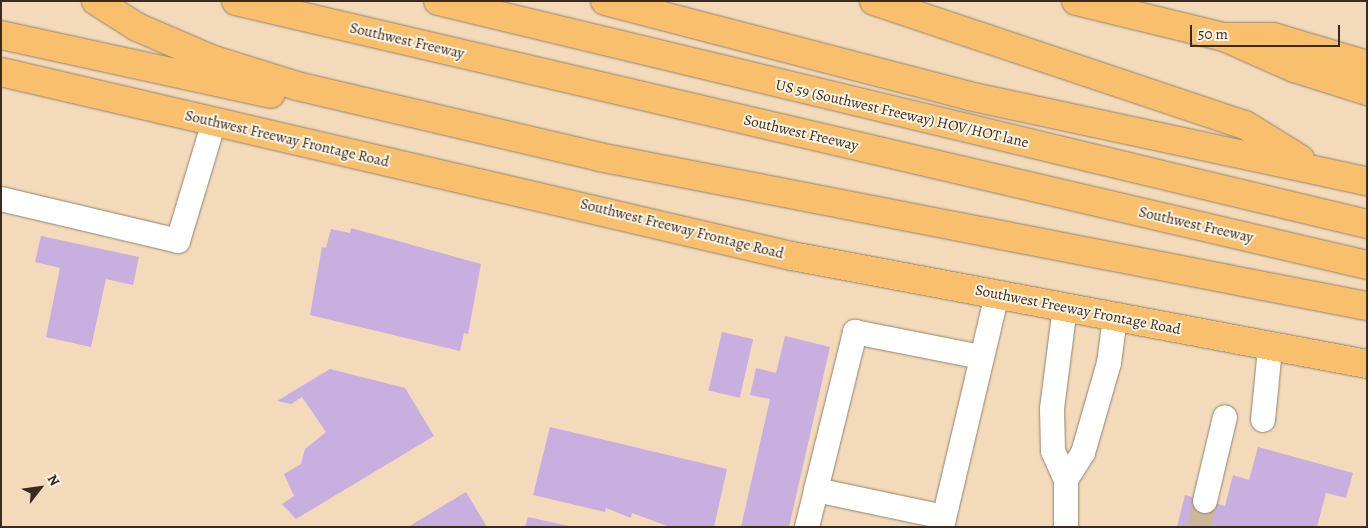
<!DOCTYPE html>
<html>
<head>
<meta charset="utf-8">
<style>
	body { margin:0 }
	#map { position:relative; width:1368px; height:528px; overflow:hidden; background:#f2dabb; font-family:Alegreya,serif }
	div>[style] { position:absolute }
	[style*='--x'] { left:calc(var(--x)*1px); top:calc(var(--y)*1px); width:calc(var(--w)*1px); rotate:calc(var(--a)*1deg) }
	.building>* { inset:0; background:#c8afdf; transform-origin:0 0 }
	.minor-tunnel>* { height:24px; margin-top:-12px; transform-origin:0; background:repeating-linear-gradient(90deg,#cdb79c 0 24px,transparent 0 36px) }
	.roads { filter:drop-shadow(0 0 1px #96826c) drop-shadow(0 0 1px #96826c) }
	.minor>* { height:24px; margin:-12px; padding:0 12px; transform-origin:12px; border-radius:12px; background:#fff }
	.major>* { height:28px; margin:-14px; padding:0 14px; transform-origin:14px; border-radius:14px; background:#f8bf6c }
	.highway>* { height:28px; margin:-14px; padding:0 14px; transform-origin:14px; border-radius:14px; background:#f8bf6c }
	span { translate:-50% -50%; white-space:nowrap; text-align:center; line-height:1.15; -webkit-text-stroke:4px #fcf5e5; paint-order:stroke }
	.street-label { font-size:15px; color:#3b2a1e }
	.frame { position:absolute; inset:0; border:2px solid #3b2a1e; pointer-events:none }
	.north { position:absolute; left:15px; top:463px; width:50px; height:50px; -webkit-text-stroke:4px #fcf5e5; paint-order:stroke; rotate:60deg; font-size:14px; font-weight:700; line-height:20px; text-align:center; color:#3b2a1e }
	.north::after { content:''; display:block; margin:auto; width:18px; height:22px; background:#3b2a1e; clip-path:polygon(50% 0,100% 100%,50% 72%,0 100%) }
	.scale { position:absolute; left:1190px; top:25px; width:150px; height:22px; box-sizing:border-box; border:2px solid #3b2a1e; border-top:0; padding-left:6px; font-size:15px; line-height:18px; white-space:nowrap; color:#3b2a1e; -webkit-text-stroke:4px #fcf5e5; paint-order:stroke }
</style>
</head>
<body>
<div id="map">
	<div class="building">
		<i style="clip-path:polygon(351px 228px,481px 264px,468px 334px,464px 333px,460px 351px,310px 315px,322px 247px,326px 248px,331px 229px,350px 233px)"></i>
		<i style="clip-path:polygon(41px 236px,139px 257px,133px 285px,106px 279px,91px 347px,46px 337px,60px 268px,35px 262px)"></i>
		<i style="left:722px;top:332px;width:32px;height:60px;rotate:13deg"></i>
		<i style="clip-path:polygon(785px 336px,830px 347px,789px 527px,741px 527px,770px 399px,750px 395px,756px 368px,776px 373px)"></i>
		<i style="clip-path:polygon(330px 369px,405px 388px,434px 436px,296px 519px,282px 504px,294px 496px,284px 474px,301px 464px,305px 449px,326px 432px,302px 397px,291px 404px,277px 401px)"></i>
		<i style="clip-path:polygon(550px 427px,727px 469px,714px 527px,670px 527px,632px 513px,631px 518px,606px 508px,605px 512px,533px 495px)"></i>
		<i style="clip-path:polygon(1258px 447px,1353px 473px,1346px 498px,1326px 493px,1317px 527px,1177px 527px,1185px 495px,1225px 506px,1233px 475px,1249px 480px)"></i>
		<i style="clip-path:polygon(466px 492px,487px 527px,408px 527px)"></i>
		<i style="clip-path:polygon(528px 517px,569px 526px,569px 527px,525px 527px)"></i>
	</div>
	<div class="minor-tunnel">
		<i style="--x:1199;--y:527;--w:27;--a:-77"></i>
	</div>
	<div class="roads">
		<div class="minor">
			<i style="--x:1;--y:199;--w:182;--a:13.3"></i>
			<i style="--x:178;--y:241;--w:124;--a:-73.2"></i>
			<i style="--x:1065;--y:307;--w:103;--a:97.3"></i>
			<i style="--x:1052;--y:409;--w:42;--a:88.6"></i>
			<i style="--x:1053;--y:451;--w:32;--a:66"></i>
			<i style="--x:1066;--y:480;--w:47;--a:90"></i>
			<i style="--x:1263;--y:420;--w:72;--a:-84.4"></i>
			<i style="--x:1066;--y:480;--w:32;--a:-58"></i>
			<i style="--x:1083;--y:453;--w:94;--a:-73.9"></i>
			<i style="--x:1109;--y:363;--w:45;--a:-82.4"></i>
			<i style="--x:1205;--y:501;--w:86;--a:-76.6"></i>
			<i style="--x:944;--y:517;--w:131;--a:-168.1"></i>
			<i style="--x:816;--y:490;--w:163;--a:-76.1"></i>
			<i style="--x:855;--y:332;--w:128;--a:11.2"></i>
			<i style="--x:807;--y:527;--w:38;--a:-76"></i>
			<i style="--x:942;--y:527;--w:239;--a:-76.7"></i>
		</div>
		<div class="major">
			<i style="--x:1076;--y:1;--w:152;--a:13.7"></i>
			<i style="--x:1224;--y:37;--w:49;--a:0"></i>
			<i style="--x:1273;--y:37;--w:98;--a:16.6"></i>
			<i style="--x:1;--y:72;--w:812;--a:13.1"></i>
			<i style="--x:792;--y:256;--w:585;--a:10.64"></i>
		</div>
		<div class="highway">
			<i style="--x:96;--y:1;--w:49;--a:32.4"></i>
			<i style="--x:137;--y:27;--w:81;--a:23.4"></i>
			<i style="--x:211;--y:59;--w:90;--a:17.4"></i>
			<i style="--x:297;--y:86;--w:310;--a:13.2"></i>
			<i style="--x:599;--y:157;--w:782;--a:10.98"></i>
			<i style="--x:236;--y:1;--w:1161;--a:13.14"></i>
			<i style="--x:438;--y:1;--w:955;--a:13.5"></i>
			<i style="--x:605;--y:1;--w:376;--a:14.6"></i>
			<i style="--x:969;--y:96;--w:407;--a:12.1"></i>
			<i style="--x:874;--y:1;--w:391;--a:18.5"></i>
			<i style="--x:1245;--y:125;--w:65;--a:31.7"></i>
			<i style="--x:1;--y:35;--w:276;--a:12.3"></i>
			<i style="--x:1224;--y:37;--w:77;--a:23.9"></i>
			<i style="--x:1294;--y:68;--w:77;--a:17.5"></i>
		</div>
	</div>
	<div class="street-label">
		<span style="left:407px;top:41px;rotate:13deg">Southwest Freeway</span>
		<span style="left:902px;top:114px;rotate:13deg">US 59 (Southwest Freeway) HOV/HOT lane</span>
		<span style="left:801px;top:133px;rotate:13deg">Southwest Freeway</span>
		<span style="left:287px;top:139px;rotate:13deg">Southwest Freeway Frontage Road</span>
		<span style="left:1196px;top:225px;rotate:13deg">Southwest Freeway</span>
		<span style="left:682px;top:229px;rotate:14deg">Southwest Freeway Frontage Road</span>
		<span style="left:1078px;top:310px;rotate:11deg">Southwest Freeway Frontage Road</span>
	</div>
	<div class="frame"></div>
	<div class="north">N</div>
	<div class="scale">50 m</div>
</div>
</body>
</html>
